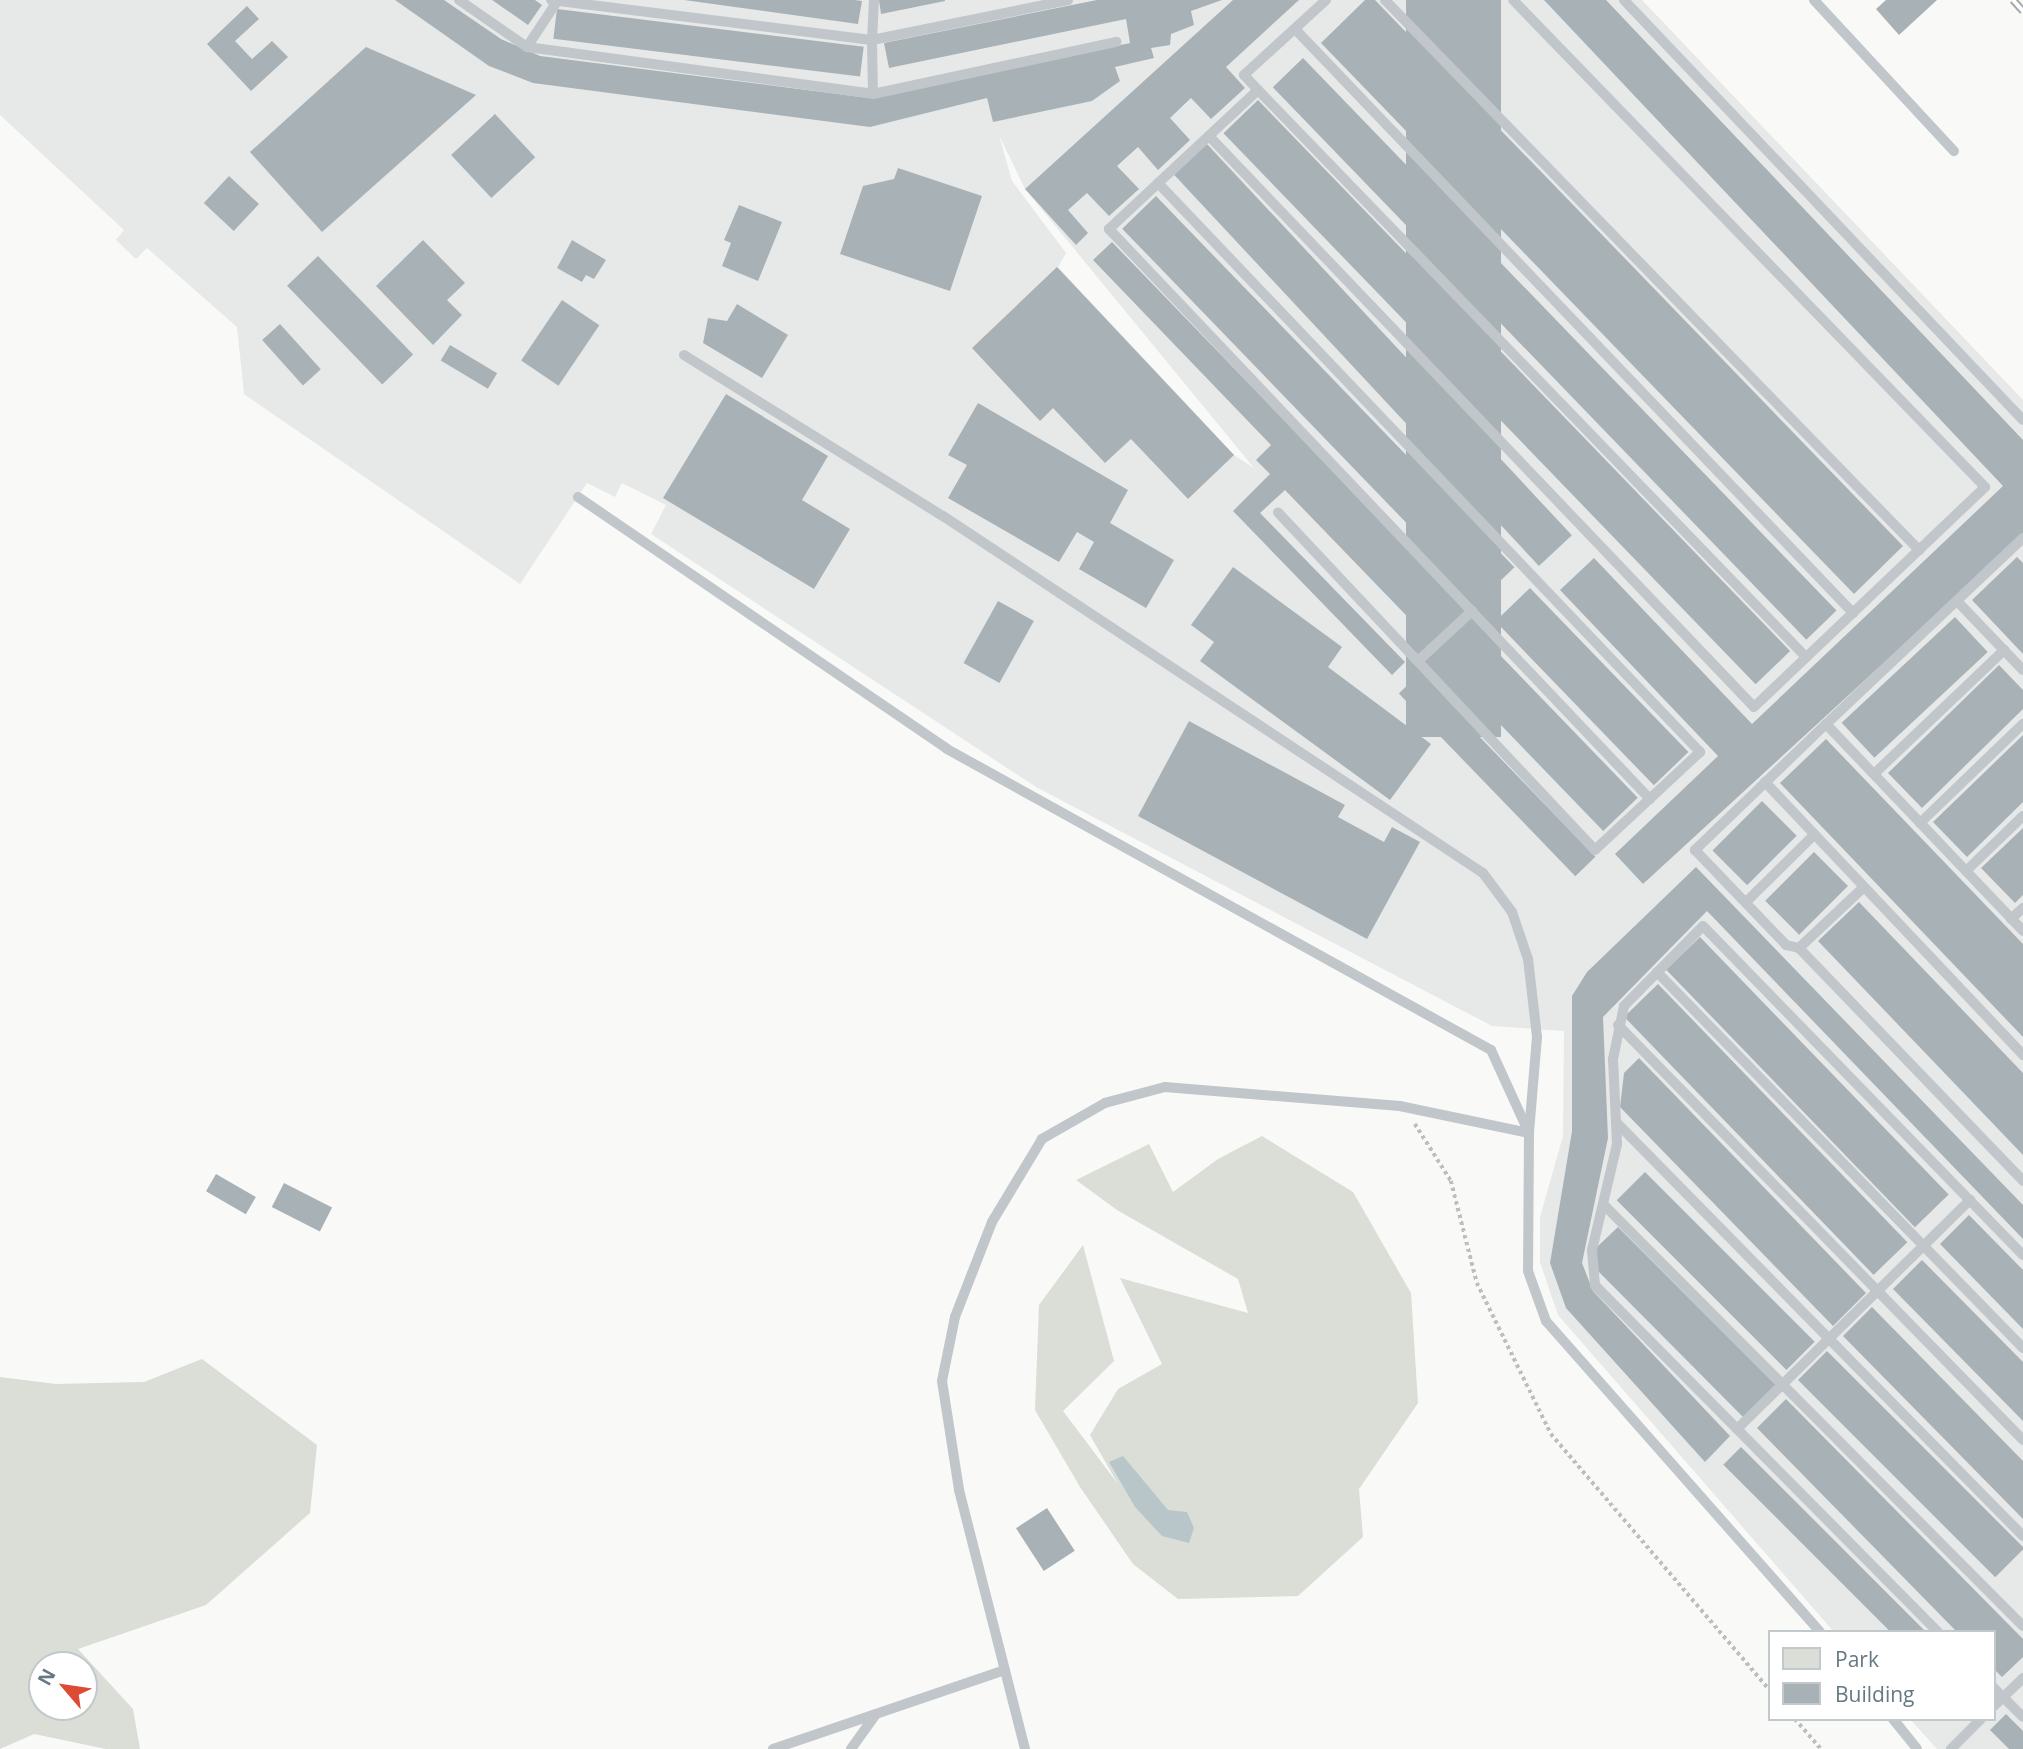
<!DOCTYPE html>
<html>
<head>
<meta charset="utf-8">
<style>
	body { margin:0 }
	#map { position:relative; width:2023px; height:1749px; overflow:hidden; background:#f9f9f7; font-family:"Open Sans",sans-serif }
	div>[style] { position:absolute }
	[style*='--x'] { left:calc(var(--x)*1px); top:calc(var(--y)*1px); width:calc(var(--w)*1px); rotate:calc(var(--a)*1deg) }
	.built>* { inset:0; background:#e7e9e8 }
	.green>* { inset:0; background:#daded6 }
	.water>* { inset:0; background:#b9c6c9 }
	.building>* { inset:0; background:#a8b2b6; transform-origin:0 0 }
	.path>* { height:3.5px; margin-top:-1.75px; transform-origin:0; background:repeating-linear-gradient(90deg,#bbbfc1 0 3.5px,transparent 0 7px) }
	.service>* { height:10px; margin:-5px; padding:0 5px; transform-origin:5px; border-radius:5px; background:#c0c6c9 }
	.rail>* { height:8px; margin-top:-4px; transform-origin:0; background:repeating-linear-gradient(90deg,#fff 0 16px,#a0a9ad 0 32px); box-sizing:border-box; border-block:2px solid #a0a9ad }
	span { translate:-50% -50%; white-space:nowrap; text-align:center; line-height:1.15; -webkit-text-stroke:7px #fff; paint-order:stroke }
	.legend { position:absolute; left:1768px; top:1630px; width:228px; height:91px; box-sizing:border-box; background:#fff; border:2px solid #c2c9cd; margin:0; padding:9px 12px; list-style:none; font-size:21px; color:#667881 }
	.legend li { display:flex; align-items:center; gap:14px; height:35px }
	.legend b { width:35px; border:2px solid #c2c9cd }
	.north { position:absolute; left:28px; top:1651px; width:70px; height:70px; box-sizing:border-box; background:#fff; border:2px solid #c2c9cd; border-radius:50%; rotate:299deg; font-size:19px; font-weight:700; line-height:28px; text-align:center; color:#667881 }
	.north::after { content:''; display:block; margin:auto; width:24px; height:32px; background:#dd4b34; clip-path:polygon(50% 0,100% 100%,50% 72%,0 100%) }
</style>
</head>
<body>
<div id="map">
	<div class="built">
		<i style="clip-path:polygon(evenodd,0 0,1642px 0,2023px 400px,2023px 1749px,1937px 1749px,1910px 1719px,1993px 1719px,1993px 1632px,1834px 1632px,1558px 1315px,1540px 1262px,1540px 1217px,1563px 1136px,1564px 1031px,1492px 1026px,1036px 787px,651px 534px,666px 505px,622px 483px,615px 497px,587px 483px,520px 584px,244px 394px,237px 327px,147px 248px,136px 259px,116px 240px,124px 230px,0 115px,0 0,999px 135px,1025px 189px,1254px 468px,1234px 455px,1058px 267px,1066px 253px,1012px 181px,999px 135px)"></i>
	</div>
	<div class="green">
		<i style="clip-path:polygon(1262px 1136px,1353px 1192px,1411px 1293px,1418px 1403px,1359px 1489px,1363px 1537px,1298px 1596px,1178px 1599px,1133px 1564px,1080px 1487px,1035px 1410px,1039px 1305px,1083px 1245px,1114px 1361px,1063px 1411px,1118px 1484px,1090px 1435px,1118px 1389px,1162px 1364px,1120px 1278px,1248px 1313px,1238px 1279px,1117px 1210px,1076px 1180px,1149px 1144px,1173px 1192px,1218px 1159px)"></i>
		<i style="clip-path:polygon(evenodd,202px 1359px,317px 1445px,310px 1513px,206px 1605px,78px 1649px,133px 1709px,140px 1749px,106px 1749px,34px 1734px,0 1749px,0 1377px,56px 1384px,144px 1382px,202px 1359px,84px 1665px,84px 1707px,42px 1707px,42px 1665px,84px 1665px)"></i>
	</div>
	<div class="water">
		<i style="clip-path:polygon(1123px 1456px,1168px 1510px,1187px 1512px,1194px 1528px,1189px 1543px,1162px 1536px,1135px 1507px,1109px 1462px)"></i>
	</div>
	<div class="building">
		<i style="clip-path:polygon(395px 0,444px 0,501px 39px,540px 56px,869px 98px,1130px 43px,1126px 19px,889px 68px,884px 43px,1097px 0,1222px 0,1191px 11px,1194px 25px,1171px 34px,1170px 45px,1151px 48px,1154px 58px,1115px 67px,1120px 81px,1092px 101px,993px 122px,987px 98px,870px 127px,533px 83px,489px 66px)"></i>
		<i style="clip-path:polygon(492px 0,535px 0,542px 5px,528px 25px)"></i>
		<i style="clip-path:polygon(684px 0,855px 0,862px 1px,858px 24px)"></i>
		<i style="clip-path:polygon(879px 0,945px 0,945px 1px,881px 14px)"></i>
		<i style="clip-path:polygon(1233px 0,1299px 0,1226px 67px,1245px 88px,1211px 119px,1191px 98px,1170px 118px,1190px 140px,1158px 170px,1138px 147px,1117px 166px,1139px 189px,1109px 216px,1087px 193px,1068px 210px,1088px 233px,1076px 245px,1025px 189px)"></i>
		<i style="clip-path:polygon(1365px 0,1375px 0,1903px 546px,1854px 594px,1321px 43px)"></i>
		<i style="left:1406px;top:0;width:95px;height:737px"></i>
		<i style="clip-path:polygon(1544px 0,1606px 0,2023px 440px,2023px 535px,1643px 884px,1615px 854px,1718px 756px,1560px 590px,1594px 558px,1752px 724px,2003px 486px)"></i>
		<i style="clip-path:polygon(1886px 0,1937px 0,1899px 35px,1876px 9px)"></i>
		<i style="clip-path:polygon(247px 6px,259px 19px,235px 41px,252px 59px,272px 41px,288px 57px,251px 91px,207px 44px)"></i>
		<i style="left:557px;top:9px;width:309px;height:30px;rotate:7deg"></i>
		<i style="clip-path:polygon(366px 47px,476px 95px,322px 232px,250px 152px)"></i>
		<i style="left:1303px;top:58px;width:768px;height:42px;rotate:46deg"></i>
		<i style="left:1258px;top:100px;width:766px;height:48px;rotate:46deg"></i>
		<i style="left:495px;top:114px;width:59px;height:60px;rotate:47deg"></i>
		<i style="left:1207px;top:144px;width:535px;height:45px;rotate:47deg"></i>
		<i style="clip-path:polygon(898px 168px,982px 196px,950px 291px,840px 254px,863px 186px,894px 179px)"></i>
		<i style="left:229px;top:176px;width:41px;height:37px;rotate:43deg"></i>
		<i style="left:1156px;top:196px;width:516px;height:47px;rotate:46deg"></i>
		<i style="clip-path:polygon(739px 205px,782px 222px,758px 281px,722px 266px,731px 243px,724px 240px)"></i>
		<i style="clip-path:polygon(423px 240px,465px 283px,447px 300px,462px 315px,433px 345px,376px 286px)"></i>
		<i style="clip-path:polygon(572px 240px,606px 260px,594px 279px,586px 275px,582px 282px,557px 268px)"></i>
		<i style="clip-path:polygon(1112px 242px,1463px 605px,1428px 638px,1285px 490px,1260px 513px,1405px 662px,1392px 675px,1233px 511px,1270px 474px,1256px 460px,1271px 445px,1093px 260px)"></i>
		<i style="left:318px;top:256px;width:137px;height:43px;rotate:46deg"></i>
		<i style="clip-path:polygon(1057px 267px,1234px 455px,1188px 499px,1131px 439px,1105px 463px,1053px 408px,1040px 421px,972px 348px)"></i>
		<i style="left:562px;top:300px;width:45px;height:73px;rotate:34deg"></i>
		<i style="clip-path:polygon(737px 304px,788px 335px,762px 378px,703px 343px,708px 318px,727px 321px)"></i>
		<i style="left:280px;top:324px;width:61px;height:24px;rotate:48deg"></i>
		<i style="left:450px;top:345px;width:55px;height:18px;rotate:31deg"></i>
		<i style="clip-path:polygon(726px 394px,828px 456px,802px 500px,850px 529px,814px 589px,663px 498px)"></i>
		<i style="clip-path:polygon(978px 403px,1128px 490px,1110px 523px,1174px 560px,1146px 608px,1079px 569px,1094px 542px,1077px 532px,1059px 562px,948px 498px,967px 465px,948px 455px)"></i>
		<i style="clip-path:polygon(2017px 557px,2023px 563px,2023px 654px,1972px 600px)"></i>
		<i style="clip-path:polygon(1233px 567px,1342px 647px,1328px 667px,1431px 744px,1390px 800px,1200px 661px,1214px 642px,1191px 625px)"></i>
		<i style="left:1530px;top:588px;width:228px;height:48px;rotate:46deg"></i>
		<i style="left:998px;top:601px;width:41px;height:71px;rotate:29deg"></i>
		<i style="left:1955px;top:617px;width:48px;height:155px;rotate:47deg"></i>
		<i style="left:1471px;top:625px;width:240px;height:48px;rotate:46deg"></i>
		<i style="clip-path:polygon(1999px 665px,2023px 690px,2023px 709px,1922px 808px,1888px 773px)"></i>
		<i style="left:1419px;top:674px;width:254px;height:28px;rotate:46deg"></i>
		<i style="clip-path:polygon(1189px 721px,1345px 805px,1338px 817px,1384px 842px,1392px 827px,1420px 842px,1367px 939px,1138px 816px)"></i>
		<i style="clip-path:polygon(2023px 735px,2023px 802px,1967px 857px,1933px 822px)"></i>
		<i style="clip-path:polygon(1826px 739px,2023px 944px,2023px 1037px,1780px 783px)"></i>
		<i style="left:1762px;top:801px;width:49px;height:70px;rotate:45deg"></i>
		<i style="clip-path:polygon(2023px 828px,2023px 895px,2015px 903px,1981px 868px)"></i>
		<i style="left:1814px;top:852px;width:48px;height:69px;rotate:45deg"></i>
		<i style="clip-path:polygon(1696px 867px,2023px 1205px,2023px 1239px,1707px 911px,1603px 1017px,1608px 1138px,1582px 1263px,1593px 1291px,1730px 1436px,1705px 1462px,1566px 1308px,1550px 1263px,1572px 1131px,1572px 996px,1587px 972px)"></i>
		<i style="clip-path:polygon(1859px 902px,2023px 1073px,2023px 1155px,1818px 941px)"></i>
		<i style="left:1700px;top:937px;width:358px;height:47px;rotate:46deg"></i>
		<i style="left:1658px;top:984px;width:359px;height:47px;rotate:46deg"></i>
		<i style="clip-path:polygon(1639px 1058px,1866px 1293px,1833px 1326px,1620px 1107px,1624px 1073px)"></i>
		<i style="left:1645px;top:1172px;width:240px;height:40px;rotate:45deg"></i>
		<i style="left:216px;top:1174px;width:46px;height:20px;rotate:30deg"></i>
		<i style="left:284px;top:1183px;width:54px;height:27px;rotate:27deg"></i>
		<i style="clip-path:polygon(1969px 1215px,2023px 1270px,2023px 1329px,1940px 1244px)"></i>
		<i style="clip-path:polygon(1618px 1227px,1777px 1386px,1744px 1418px,1597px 1270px,1597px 1247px)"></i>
		<i style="clip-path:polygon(1922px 1260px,2023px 1362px,2023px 1421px,1893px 1289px)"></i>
		<i style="clip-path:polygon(1872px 1307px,2023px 1461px,2023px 1519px,1843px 1336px)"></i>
		<i style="left:1827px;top:1351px;width:279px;height:41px;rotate:45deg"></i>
		<i style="clip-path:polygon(1786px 1399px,2023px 1639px,2023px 1657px,2002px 1677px,1993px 1668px,1993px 1632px,1957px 1632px,1757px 1428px)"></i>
		<i style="left:1741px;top:1447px;width:262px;height:25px;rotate:45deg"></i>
		<i style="left:1047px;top:1508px;width:51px;height:37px;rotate:57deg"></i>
		<i style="clip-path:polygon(2006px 1714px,2023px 1731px,2023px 1749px,2009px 1749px,1990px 1730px)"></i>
	</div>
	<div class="path">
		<i style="--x:1415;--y:1124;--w:67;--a:57.7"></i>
		<i style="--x:1451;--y:1181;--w:105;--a:75.7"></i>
		<i style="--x:1477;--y:1283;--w:168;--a:63.9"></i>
		<i style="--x:1551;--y:1434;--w:335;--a:49.5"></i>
		<i style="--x:1795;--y:1719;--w:40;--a:49"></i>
	</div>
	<div class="service">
		<i style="--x:459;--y:0;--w:83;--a:34.7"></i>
		<i style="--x:527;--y:47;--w:349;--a:7.7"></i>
		<i style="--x:873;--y:94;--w:249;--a:-12.1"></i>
		<i style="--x:551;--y:0;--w:323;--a:7.1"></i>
		<i style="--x:872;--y:40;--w:40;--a:-87.1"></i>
		<i style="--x:1326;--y:0;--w:111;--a:137.6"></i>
		<i style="--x:1244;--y:75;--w:21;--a:47"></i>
		<i style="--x:1258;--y:90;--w:204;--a:137"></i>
		<i style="--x:1109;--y:229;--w:786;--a:46.5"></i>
		<i style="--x:1385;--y:0;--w:767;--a:45.85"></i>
		<i style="--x:1624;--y:0;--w:579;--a:46.47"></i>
		<i style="--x:1814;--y:0;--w:206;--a:47.2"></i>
		<i style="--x:1295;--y:29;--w:808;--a:46.3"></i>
		<i style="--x:527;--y:47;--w:56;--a:-56.6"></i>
		<i style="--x:1258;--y:90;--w:789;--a:45.98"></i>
		<i style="--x:873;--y:94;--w:54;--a:-91.1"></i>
		<i style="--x:872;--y:40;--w:200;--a:-11.5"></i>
		<i style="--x:1209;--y:136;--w:789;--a:46.33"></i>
		<i style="--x:1754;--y:707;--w:319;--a:-43.6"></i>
		<i style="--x:1985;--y:487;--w:678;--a:-134.1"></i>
		<i style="--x:1158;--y:183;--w:786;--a:46.39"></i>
		<i style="--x:1700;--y:752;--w:144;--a:137"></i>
		<i style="--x:1595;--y:850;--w:463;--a:-133.2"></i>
		<i style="--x:684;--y:355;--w:305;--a:31.9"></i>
		<i style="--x:943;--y:516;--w:647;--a:33.47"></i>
		<i style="--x:1483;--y:873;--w:49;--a:53.4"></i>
		<i style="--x:1512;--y:912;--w:50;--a:71.2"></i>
		<i style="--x:1528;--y:959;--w:79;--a:83.4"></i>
		<i style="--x:1537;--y:1037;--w:96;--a:94.8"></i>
		<i style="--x:1529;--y:1133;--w:138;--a:90.4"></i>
		<i style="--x:1528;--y:1271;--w:53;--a:70.2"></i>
		<i style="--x:1546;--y:1321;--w:414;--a:48.6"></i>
		<i style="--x:578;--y:497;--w:447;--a:34.3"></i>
		<i style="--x:947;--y:749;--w:622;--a:28.96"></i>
		<i style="--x:1491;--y:1050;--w:91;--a:65.4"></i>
		<i style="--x:1529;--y:1133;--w:132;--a:-168.2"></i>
		<i style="--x:1400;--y:1106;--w:236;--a:-175.4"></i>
		<i style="--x:1165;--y:1087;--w:62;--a:165.1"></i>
		<i style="--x:1105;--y:1103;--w:73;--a:150.3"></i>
		<i style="--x:1042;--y:1139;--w:97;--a:121.1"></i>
		<i style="--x:992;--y:1222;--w:102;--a:111.3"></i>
		<i style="--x:955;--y:1317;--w:65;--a:101.5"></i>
		<i style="--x:942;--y:1381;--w:110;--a:81.1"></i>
		<i style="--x:959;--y:1490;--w:267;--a:75.7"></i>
		<i style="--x:2023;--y:538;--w:271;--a:136.6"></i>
		<i style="--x:1826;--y:724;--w:286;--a:46.4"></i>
		<i style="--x:1957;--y:601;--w:95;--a:46.3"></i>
		<i style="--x:1418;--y:661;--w:74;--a:-42.8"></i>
		<i style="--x:1826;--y:724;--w:182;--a:136.1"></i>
		<i style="--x:1695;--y:850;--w:132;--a:46.2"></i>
		<i style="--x:1786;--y:945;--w:13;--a:13"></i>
		<i style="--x:1799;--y:948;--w:88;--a:-43.2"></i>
		<i style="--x:1874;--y:774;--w:180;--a:-43.6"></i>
		<i style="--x:1765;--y:782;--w:376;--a:46.6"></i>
		<i style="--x:1920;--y:823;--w:143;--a:-43.9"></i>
		<i style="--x:1966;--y:871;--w:79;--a:-44"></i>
		<i style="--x:1746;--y:902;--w:95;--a:-44.6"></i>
		<i style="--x:2011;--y:919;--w:16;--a:-43"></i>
		<i style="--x:1799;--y:948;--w:323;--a:46.1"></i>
		<i style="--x:1657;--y:972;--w:525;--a:45.77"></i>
		<i style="--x:1618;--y:1025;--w:580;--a:45.7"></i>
		<i style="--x:1618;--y:1124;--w:578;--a:45.49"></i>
		<i style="--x:1603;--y:1204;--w:595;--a:45.14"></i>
		<i style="--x:1737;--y:1429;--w:327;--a:-44.5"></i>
		<i style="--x:1938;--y:1632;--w:488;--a:-134.7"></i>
		<i style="--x:1595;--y:1285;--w:35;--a:-95"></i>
		<i style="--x:1592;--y:1250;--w:109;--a:-76.7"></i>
		<i style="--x:1617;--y:1144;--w:85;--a:-92.7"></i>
		<i style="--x:1613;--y:1059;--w:54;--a:-78.3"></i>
		<i style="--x:1624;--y:1006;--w:112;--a:-45.4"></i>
		<i style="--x:1703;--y:926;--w:459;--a:45.8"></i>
		<i style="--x:1993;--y:1687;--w:42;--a:45"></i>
		<i style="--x:1993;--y:1707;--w:42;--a:-44"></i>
		<i style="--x:1893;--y:1719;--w:38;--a:51"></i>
		<i style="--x:773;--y:1749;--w:245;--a:-18.8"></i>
		<i style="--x:851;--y:1749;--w:43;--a:-54.5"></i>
		<i style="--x:1951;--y:1749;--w:42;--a:-45"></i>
	</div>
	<div class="rail">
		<i style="--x:2013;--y:0;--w:15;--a:48"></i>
	</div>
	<ul class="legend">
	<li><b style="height:19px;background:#daded6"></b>Park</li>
	<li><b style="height:19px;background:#a8b2b6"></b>Building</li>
	</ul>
	<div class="north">N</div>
</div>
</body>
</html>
